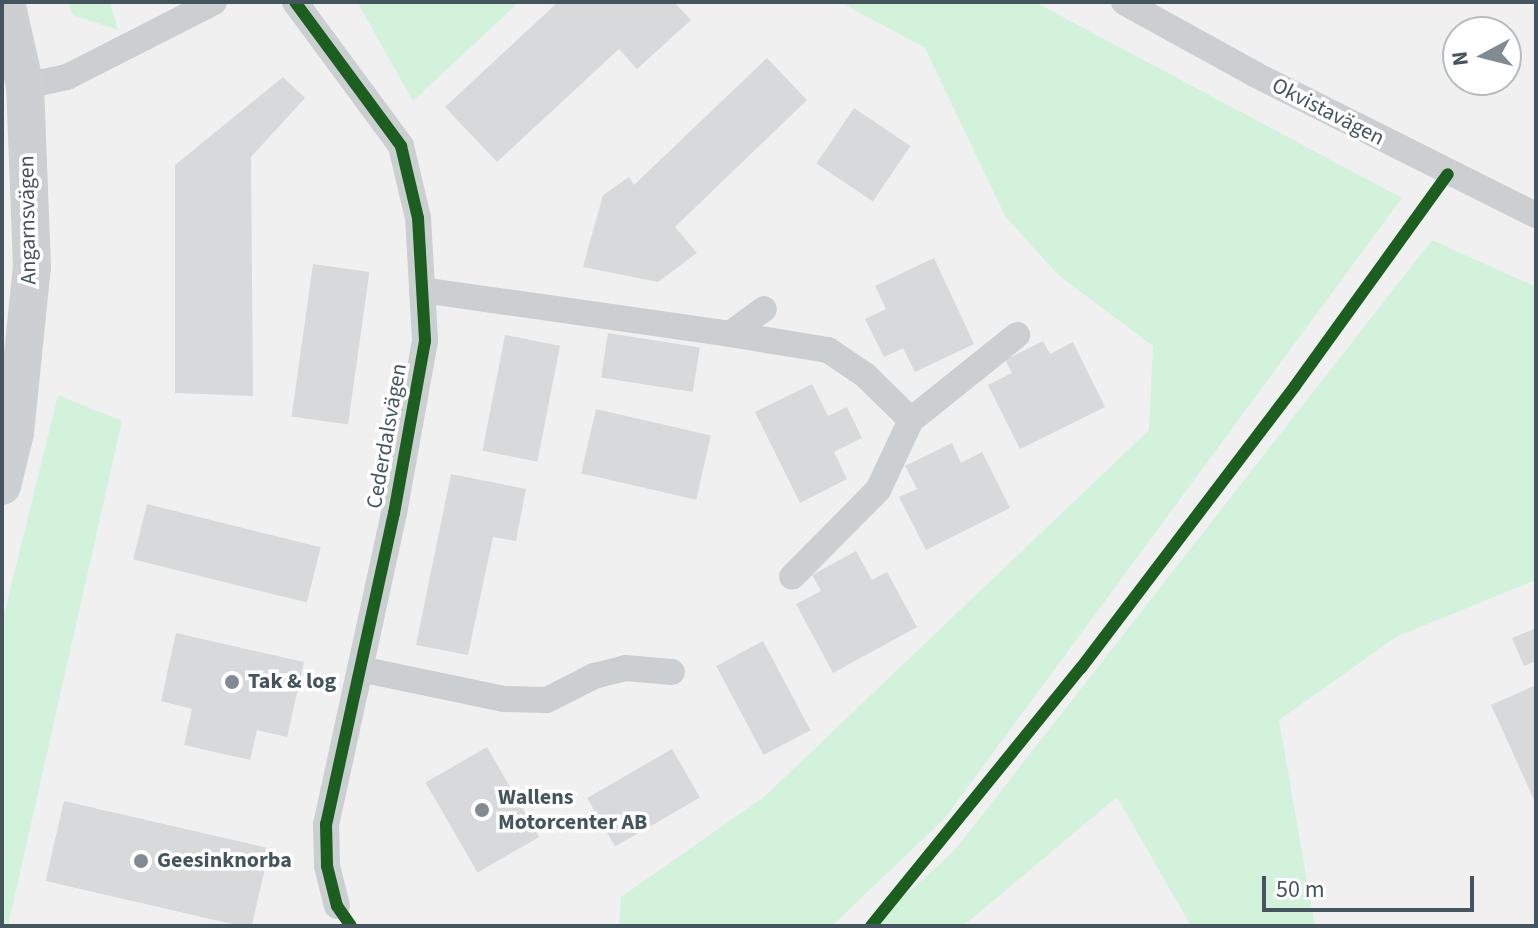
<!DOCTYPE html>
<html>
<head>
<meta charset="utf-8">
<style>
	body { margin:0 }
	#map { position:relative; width:1538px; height:928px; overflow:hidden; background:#f1f0f0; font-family:"Source Sans 3",sans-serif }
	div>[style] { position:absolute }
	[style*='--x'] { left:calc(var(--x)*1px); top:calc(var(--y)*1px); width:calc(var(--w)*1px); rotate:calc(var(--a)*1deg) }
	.green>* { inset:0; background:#d3f2db }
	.building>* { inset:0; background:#d7d9da; transform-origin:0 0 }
	.minor>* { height:26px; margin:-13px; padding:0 13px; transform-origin:13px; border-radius:13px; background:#cbcfd1 }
	.secondary>* { height:38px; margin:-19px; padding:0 19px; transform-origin:19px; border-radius:19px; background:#ccd0d2 }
	.cycleway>* { height:12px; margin:-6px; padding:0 6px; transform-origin:6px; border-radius:6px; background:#1b5e20 }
	.dots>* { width:22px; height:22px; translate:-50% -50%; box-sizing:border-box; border:4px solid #fff; border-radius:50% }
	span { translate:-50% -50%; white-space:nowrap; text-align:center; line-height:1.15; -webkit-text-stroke:7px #fff; paint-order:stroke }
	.street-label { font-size:22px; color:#45555e }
	.poi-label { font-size:22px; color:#45555e; font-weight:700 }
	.left { translate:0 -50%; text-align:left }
	.frame { position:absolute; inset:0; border:4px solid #45555e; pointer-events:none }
	.north { position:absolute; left:1442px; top:16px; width:80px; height:80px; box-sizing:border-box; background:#fff; border:2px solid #b5bbbf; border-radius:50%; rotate:263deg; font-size:22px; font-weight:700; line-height:32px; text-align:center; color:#45555e }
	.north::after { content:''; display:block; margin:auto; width:28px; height:36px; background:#818b91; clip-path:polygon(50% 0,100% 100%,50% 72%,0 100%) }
	.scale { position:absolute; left:1262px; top:876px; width:212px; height:36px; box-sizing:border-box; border:4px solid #45555e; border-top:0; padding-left:10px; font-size:24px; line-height:28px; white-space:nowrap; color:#45555e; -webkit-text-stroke:6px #fff; paint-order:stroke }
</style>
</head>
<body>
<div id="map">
	<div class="green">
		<i style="clip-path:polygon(67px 2px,110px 2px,118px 30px,73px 15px)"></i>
		<i style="clip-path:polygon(357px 2px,519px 2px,413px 101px)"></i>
		<i style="clip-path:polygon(840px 2px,1035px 2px,1402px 198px,945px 818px,832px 926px,619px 926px,621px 897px,765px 796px,1149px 430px,1153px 346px,1058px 275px,1005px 216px,925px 48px)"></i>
		<i style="clip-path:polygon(1432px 240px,1536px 287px,1536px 580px,1396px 637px,1279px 720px,1315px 926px,1191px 926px,1117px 797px,963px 926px,871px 926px,954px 851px)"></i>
		<i style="clip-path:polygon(58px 395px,122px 421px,8px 926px,2px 926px,2px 623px)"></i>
	</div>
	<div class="building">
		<i style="clip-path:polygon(558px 2px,674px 2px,691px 20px,637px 69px,619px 49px,497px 162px,445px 107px)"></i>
		<i style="clip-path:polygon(767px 58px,807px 100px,675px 227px,697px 253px,658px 282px,583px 267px,603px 195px,629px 177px,634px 185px)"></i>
		<i style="clip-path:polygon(283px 77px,305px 98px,251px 157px,253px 396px,175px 393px,175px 165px)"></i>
		<i style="left:854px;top:108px;width:68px;height:67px;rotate:34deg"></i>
		<i style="clip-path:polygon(934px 258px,974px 344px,915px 372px,903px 348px,884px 357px,865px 319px,886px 309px,875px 286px)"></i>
		<i style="left:313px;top:264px;width:57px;height:154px;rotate:8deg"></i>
		<i style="left:608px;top:333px;width:93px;height:45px;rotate:9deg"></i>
		<i style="left:505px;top:335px;width:56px;height:118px;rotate:11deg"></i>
		<i style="clip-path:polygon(1043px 341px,1050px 354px,1073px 342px,1105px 407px,1020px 449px,988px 385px,1012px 373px,1005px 360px)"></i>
		<i style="clip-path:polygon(812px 384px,828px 416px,847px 407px,862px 438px,834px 452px,847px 479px,800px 503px,755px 412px)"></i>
		<i style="left:596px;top:409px;width:118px;height:66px;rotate:13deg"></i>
		<i style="clip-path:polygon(952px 443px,961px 463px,982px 452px,1010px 508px,926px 550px,899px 497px,917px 489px,905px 466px)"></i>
		<i style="clip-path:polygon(451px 474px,526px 489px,516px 541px,493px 537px,468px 655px,416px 645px)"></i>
		<i style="left:147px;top:504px;width:179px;height:57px;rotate:14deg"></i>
		<i style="clip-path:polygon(856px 551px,872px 580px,887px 572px,917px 627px,833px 673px,796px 604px,821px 591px,812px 575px)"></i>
		<i style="clip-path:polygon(1536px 628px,1536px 661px,1524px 666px,1512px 638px)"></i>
		<i style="clip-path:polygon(176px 633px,304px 662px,287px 737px,257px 730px,250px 760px,184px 745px,192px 709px,161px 701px)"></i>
		<i style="left:763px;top:641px;width:101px;height:53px;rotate:62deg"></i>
		<i style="clip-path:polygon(1536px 685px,1536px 804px,1491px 705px)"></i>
		<i style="left:487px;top:747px;width:104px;height:71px;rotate:60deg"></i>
		<i style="left:672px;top:749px;width:56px;height:98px;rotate:60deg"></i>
		<i style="left:64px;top:801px;width:211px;height:82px;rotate:13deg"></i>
	</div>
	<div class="minor">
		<i style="--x:295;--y:2;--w:179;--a:53.6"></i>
		<i style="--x:401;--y:146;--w:74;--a:76.7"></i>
		<i style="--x:418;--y:218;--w:123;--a:86.7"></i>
		<i style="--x:425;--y:341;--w:175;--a:100.2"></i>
		<i style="--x:394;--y:513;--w:318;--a:102.3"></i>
		<i style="--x:326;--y:824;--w:42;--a:88.6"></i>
		<i style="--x:327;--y:866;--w:41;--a:76"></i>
		<i style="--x:1124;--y:2;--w:151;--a:28.9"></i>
		<i style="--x:1256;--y:75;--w:313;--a:26.6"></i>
		<i style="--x:25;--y:86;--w:43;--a:-12.1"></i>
		<i style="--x:67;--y:77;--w:165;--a:-27"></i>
		<i style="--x:422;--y:290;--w:311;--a:8.1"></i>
		<i style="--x:730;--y:334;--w:42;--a:-36.3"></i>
		<i style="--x:730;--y:334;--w:99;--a:9.3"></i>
		<i style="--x:828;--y:350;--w:45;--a:34"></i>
		<i style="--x:865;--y:375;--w:64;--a:44.4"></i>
		<i style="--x:911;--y:420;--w:77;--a:115.2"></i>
		<i style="--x:878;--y:490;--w:122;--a:134.7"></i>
		<i style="--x:911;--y:420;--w:136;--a:-38.7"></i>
		<i style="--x:360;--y:669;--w:147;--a:11.8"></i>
		<i style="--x:504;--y:699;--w:43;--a:1.3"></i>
		<i style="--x:547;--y:700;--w:53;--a:-27.1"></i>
		<i style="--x:594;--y:676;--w:32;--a:-14"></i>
		<i style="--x:625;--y:668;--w:47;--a:4.9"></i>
	</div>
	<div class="secondary">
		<i style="--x:2;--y:486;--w:55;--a:-76.2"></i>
		<i style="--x:15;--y:433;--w:167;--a:-84.2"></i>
		<i style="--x:32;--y:267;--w:181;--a:-92.2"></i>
		<i style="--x:25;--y:86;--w:86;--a:-102.7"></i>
	</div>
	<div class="cycleway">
		<i style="--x:295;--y:2;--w:179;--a:53.6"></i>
		<i style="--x:401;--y:146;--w:74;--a:76.7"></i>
		<i style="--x:418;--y:218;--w:123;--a:86.7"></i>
		<i style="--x:425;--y:341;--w:175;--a:100.2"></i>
		<i style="--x:394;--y:513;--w:318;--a:102.3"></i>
		<i style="--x:326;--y:824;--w:42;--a:88.6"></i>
		<i style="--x:327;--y:866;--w:41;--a:76"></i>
		<i style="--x:337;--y:906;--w:24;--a:55"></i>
		<i style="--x:871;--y:926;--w:333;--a:-50.9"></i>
		<i style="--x:1081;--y:668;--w:354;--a:-52.8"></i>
		<i style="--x:1295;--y:386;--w:261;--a:-54.2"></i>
	</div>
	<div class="dots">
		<i style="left:232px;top:682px;background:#818b91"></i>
		<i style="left:482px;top:810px;background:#818b91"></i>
		<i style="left:141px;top:861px;background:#818b91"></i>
	</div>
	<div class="street-label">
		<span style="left:1328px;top:112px;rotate:27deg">Okvistavägen</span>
		<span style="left:28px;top:220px;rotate:-91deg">Angarnsvägen</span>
		<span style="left:387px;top:436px;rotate:-80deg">Cederdalsvägen</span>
	</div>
	<div class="poi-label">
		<span class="left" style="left:248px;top:682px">Tak &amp; log</span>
		<span class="left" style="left:498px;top:810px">Wallens<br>Motorcenter AB</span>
		<span class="left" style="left:157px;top:861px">Geesinknorba</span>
	</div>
	<div class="frame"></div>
	<div class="north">N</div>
	<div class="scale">50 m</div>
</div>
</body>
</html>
